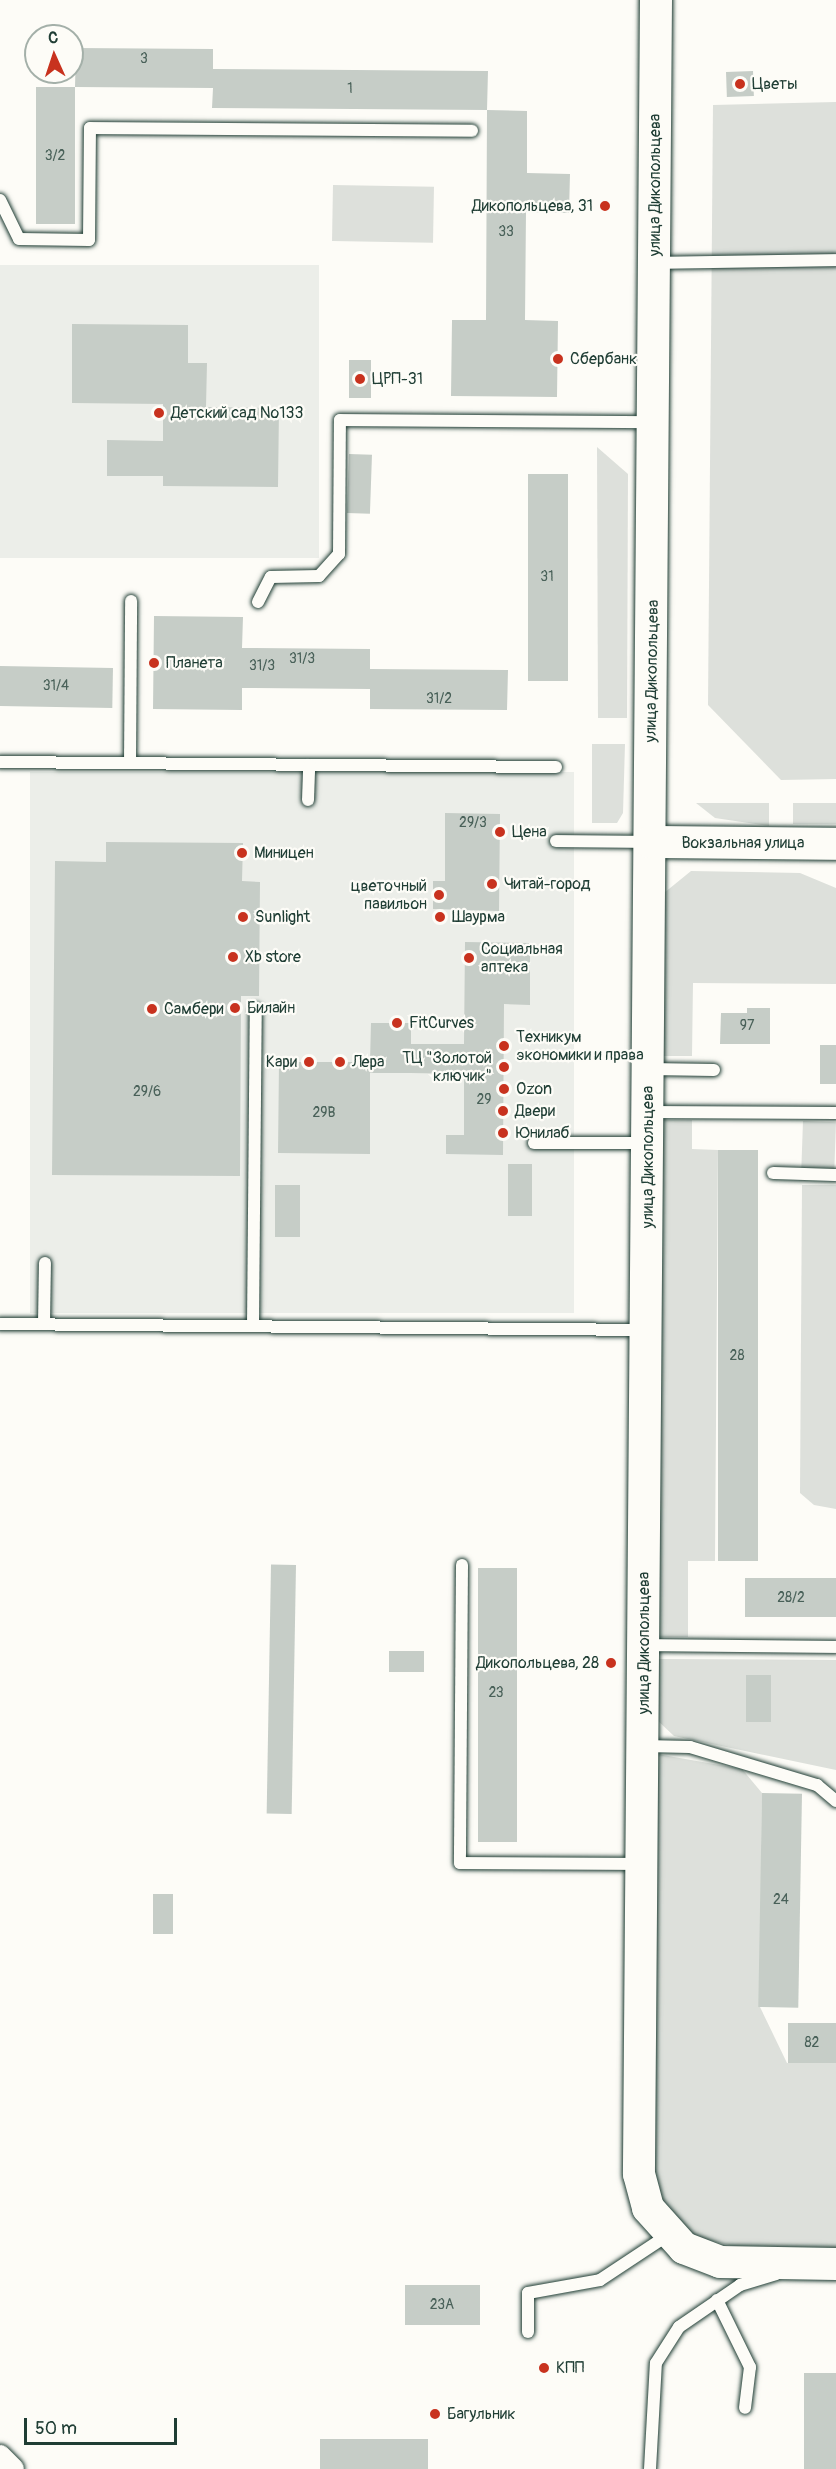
<!DOCTYPE html>
<html>
<head>
<meta charset="utf-8">
<style>
	body { margin:0 }
	#map { position:relative; width:836px; height:2469px; overflow:hidden; background:#fdfcf7; font-family:Pangolin,sans-serif }
	div>[style] { position:absolute }
	[style*='--x'] { left:calc(var(--x)*1px); top:calc(var(--y)*1px); width:calc(var(--w)*1px); rotate:calc(var(--a)*1deg) }
	.built>* { inset:0; background:#eceee9; transform-origin:0 0 }
	.green>* { inset:0; background:#dde0db; transform-origin:0 0 }
	.building>* { inset:0; background:#c6cdc7; transform-origin:0 0 }
	.roads { filter:drop-shadow(0 0 2px #1f3d34) drop-shadow(0 0 2px #1f3d34) }
	.lane>* { height:12px; margin:-6px; padding:0 6px; transform-origin:6px; border-radius:6px; background:#fdfcf7 }
	.street>* { height:22px; margin:-11px; padding:0 11px; transform-origin:11px; border-radius:11px; background:#fdfcf7 }
	.secondary>* { height:32px; margin:-16px; padding:0 16px; transform-origin:16px; border-radius:16px; background:#fdfcf7 }
	.dots>* { width:16px; height:16px; translate:-50% -50%; box-sizing:border-box; border:3px solid #fdfcf7; border-radius:50% }
	span { translate:-50% -50%; white-space:nowrap; text-align:center; line-height:1.15; -webkit-text-stroke:4.5px #fdfcf7; paint-order:stroke }
	.number-label { font-size:14px; color:#496159 }
	.number-label span { -webkit-text-stroke-width:0 }
	.poi-label { font-size:16px; color:#1f3d34 }
	.left { translate:0 -50%; text-align:left }
	.right { translate:-100% -50%; text-align:right }
	.street-label { font-size:16px; color:#1f3d34 }
	.north { position:absolute; left:24px; top:24px; width:60px; height:60px; box-sizing:border-box; background:#fdfcf7; border:2px solid #a4b0a9; border-radius:50%; rotate:357deg; font-size:16px; font-weight:700; line-height:24px; text-align:center; color:#1f3d34 }
	.north::after { content:''; display:block; margin:auto; width:21px; height:27px; background:#c8321e; clip-path:polygon(50% 0,100% 100%,50% 72%,0 100%) }
	.scale { position:absolute; left:24px; top:2418px; width:153px; height:27px; box-sizing:border-box; border:3px solid #1f3d34; border-top:0; padding-left:8px; font-size:18px; line-height:21px; white-space:nowrap; color:#1f3d34; -webkit-text-stroke:4px #fdfcf7; paint-order:stroke }
</style>
</head>
<body>
<div id="map">
	<div class="built">
		<i style="left:0;top:265px;width:319px;height:293px"></i>
		<i style="left:30px;top:772px;width:544px;height:541px"></i>
	</div>
	<div class="green">
		<i style="clip-path:polygon(836px 102px,836px 779px,781px 780px,708px 705px,713px 105px)"></i>
		<i style="left:333px;top:185px;width:101px;height:56px;rotate:1deg"></i>
		<i style="clip-path:polygon(597px 447px,628px 474px,627px 718px,598px 718px)"></i>
		<i style="clip-path:polygon(592px 744px,625px 744px,623px 813px,617px 823px,592px 823px)"></i>
		<i style="clip-path:polygon(696px 803px,769px 803px,769px 826px,715px 818px)"></i>
		<i style="left:793px;top:803px;width:43px;height:21px"></i>
		<i style="clip-path:polygon(691px 871px,800px 873px,836px 888px,836px 984px,693px 983px,692px 1056px,663px 1056px,664px 893px)"></i>
		<i style="clip-path:polygon(662px 1120px,692px 1120px,692px 1149px,718px 1150px,715px 1561px,688px 1561px,688px 1637px,658px 1637px)"></i>
		<i style="left:803px;top:1121px;width:33px;height:47px;rotate:2deg"></i>
		<i style="clip-path:polygon(802px 1185px,836px 1185px,836px 1509px,814px 1505px,800px 1493px)"></i>
		<i style="clip-path:polygon(658px 1659px,836px 1660px,836px 1770px,674px 1736px,657px 1720px)"></i>
		<i style="clip-path:polygon(657px 1754px,742px 1769px,762px 1793px,760px 2007px,787px 2063px,836px 2063px,836px 2254px,767px 2254px,691px 2236px,661px 2202px,654px 2174px)"></i>
	</div>
	<div class="building">
		<i style="clip-path:polygon(76px 48px,213px 49px,213px 69px,488px 71px,487px 110px,212px 108px,213px 88px,75px 87px)"></i>
		<i style="left:753px;top:71px;width:25px;height:27px;rotate:88deg"></i>
		<i style="left:36px;top:87px;width:39px;height:137px"></i>
		<i style="clip-path:polygon(487px 110px,527px 111px,527px 173px,570px 174px,569px 213px,526px 212px,525px 320px,558px 321px,557px 397px,451px 396px,452px 320px,486px 320px)"></i>
		<i style="clip-path:polygon(72px 324px,188px 325px,188px 363px,207px 363px,206px 407px,279px 408px,278px 487px,163px 486px,163px 476px,107px 476px,107px 440px,163px 441px,163px 404px,72px 403px)"></i>
		<i style="left:349px;top:360px;width:22px;height:38px"></i>
		<i style="left:349px;top:454px;width:23px;height:59px;rotate:2deg"></i>
		<i style="left:528px;top:474px;width:40px;height:207px"></i>
		<i style="clip-path:polygon(154px 616px,243px 617px,242px 648px,370px 649px,370px 669px,508px 670px,507px 710px,370px 709px,370px 689px,242px 688px,242px 710px,153px 709px)"></i>
		<i style="left:0;top:666px;width:113px;height:40px;rotate:1deg"></i>
		<i style="clip-path:polygon(445px 813px,500px 814px,499px 911px,433px 909px,433px 881px,445px 881px)"></i>
		<i style="clip-path:polygon(106px 842px,243px 843px,242px 881px,260px 882px,259px 996px,241px 996px,240px 1176px,52px 1175px,55px 861px,106px 862px)"></i>
		<i style="clip-path:polygon(465px 942px,530px 943px,530px 1005px,504px 1004px,503px 1155px,446px 1154px,446px 1135px,464px 1135px,464px 1074px,410px 1073px,370px 1073px,370px 1154px,278px 1153px,279px 1062px,370px 1062px,371px 1023px,411px 1023px,411px 1044px,464px 1044px)"></i>
		<i style="clip-path:polygon(747px 1008px,770px 1008px,770px 1044px,720px 1044px,721px 1013px,747px 1013px)"></i>
		<i style="left:820px;top:1045px;width:16px;height:39px"></i>
		<i style="left:718px;top:1150px;width:40px;height:411px"></i>
		<i style="left:508px;top:1164px;width:24px;height:52px"></i>
		<i style="left:275px;top:1185px;width:25px;height:52px"></i>
		<i style="left:296px;top:1565px;width:249px;height:25px;rotate:91deg"></i>
		<i style="left:478px;top:1568px;width:39px;height:274px"></i>
		<i style="left:745px;top:1578px;width:91px;height:39px"></i>
		<i style="left:389px;top:1651px;width:35px;height:21px"></i>
		<i style="left:746px;top:1675px;width:25px;height:47px"></i>
		<i style="left:762px;top:1793px;width:40px;height:214px;rotate:1deg"></i>
		<i style="left:153px;top:1894px;width:20px;height:40px"></i>
		<i style="left:788px;top:2023px;width:48px;height:40px"></i>
		<i style="left:405px;top:2285px;width:75px;height:40px"></i>
		<i style="left:804px;top:2373px;width:32px;height:96px"></i>
		<i style="left:428px;top:2439px;width:30px;height:108px;rotate:90deg"></i>
	</div>
	<div class="roads">
		<div class="lane">
			<i style="--x:0;--y:200;--w:43;--a:64"></i>
			<i style="--x:19;--y:239;--w:70;--a:0.8"></i>
			<i style="--x:89;--y:240;--w:112;--a:-89.5"></i>
			<i style="--x:90;--y:128;--w:382;--a:0.4"></i>
			<i style="--x:655;--y:263;--w:181;--a:-0.9"></i>
			<i style="--x:258;--y:602;--w:28;--a:-63"></i>
			<i style="--x:271;--y:577;--w:48;--a:-1.2"></i>
			<i style="--x:319;--y:576;--w:30;--a:-48"></i>
			<i style="--x:339;--y:554;--w:134;--a:-89.6"></i>
			<i style="--x:340;--y:420;--w:312;--a:0.4"></i>
			<i style="--x:0;--y:762;--w:556;--a:0.52"></i>
			<i style="--x:130;--y:763;--w:162;--a:-89.6"></i>
			<i style="--x:308;--y:800;--w:35;--a:-88"></i>
			<i style="--x:556;--y:841;--w:93;--a:0.6"></i>
			<i style="--x:649;--y:1069;--w:65;--a:0.9"></i>
			<i style="--x:648;--y:1112;--w:188;--a:0.3"></i>
			<i style="--x:534;--y:1143;--w:113;--a:0"></i>
			<i style="--x:773;--y:1173;--w:63;--a:1.8"></i>
			<i style="--x:0;--y:1324;--w:644;--a:0.53"></i>
			<i style="--x:44;--y:1324;--w:61;--a:-89.1"></i>
			<i style="--x:253;--y:1326;--w:317;--a:-89.5"></i>
			<i style="--x:462;--y:1565;--w:298;--a:90.4"></i>
			<i style="--x:460;--y:1863;--w:181;--a:0.3"></i>
			<i style="--x:644;--y:1645;--w:192;--a:0.6"></i>
			<i style="--x:644;--y:1746;--w:46;--a:1.2"></i>
			<i style="--x:690;--y:1747;--w:133;--a:16.7"></i>
			<i style="--x:817;--y:1785;--w:25;--a:40"></i>
			<i style="--x:717;--y:2300;--w:75;--a:63.8"></i>
			<i style="--x:750;--y:2367;--w:41;--a:97"></i>
			<i style="--x:528;--y:2332;--w:39;--a:-90"></i>
			<i style="--x:528;--y:2293;--w:73;--a:-10.2"></i>
			<i style="--x:600;--y:2280;--w:82;--a:-33.5"></i>
			<i style="--x:650;--y:2469;--w:106;--a:-86.8"></i>
			<i style="--x:656;--y:2363;--w:43;--a:-57.4"></i>
			<i style="--x:679;--y:2327;--w:74;--a:-34.5"></i>
			<i style="--x:740;--y:2285;--w:38;--a:-17"></i>
		</div>
		<div class="street">
			<i style="--x:0;--y:2456;--w:18;--a:45"></i>
		</div>
		<div class="secondary">
			<i style="--x:656;--y:0;--w:2174;--a:90.45"></i>
			<i style="--x:639;--y:2174;--w:35;--a:75"></i>
			<i style="--x:648;--y:2208;--w:54;--a:48"></i>
			<i style="--x:684;--y:2248;--w:39;--a:21"></i>
			<i style="--x:720;--y:2262;--w:116;--a:1"></i>
			<i style="--x:650;--y:842;--w:186;--a:0.6"></i>
		</div>
	</div>
	<div class="dots">
		<i style="left:740px;top:84px;background:#c8321e"></i>
		<i style="left:605px;top:206px;background:#c8321e"></i>
		<i style="left:558px;top:359px;background:#c8321e"></i>
		<i style="left:360px;top:379px;background:#c8321e"></i>
		<i style="left:159px;top:413px;background:#c8321e"></i>
		<i style="left:154px;top:663px;background:#c8321e"></i>
		<i style="left:500px;top:832px;background:#c8321e"></i>
		<i style="left:242px;top:853px;background:#c8321e"></i>
		<i style="left:492px;top:884px;background:#c8321e"></i>
		<i style="left:439px;top:895px;background:#c8321e"></i>
		<i style="left:243px;top:917px;background:#c8321e"></i>
		<i style="left:440px;top:917px;background:#c8321e"></i>
		<i style="left:233px;top:957px;background:#c8321e"></i>
		<i style="left:469px;top:958px;background:#c8321e"></i>
		<i style="left:235px;top:1008px;background:#c8321e"></i>
		<i style="left:152px;top:1009px;background:#c8321e"></i>
		<i style="left:397px;top:1023px;background:#c8321e"></i>
		<i style="left:504px;top:1046px;background:#c8321e"></i>
		<i style="left:309px;top:1062px;background:#c8321e"></i>
		<i style="left:340px;top:1062px;background:#c8321e"></i>
		<i style="left:504px;top:1067px;background:#c8321e"></i>
		<i style="left:504px;top:1089px;background:#c8321e"></i>
		<i style="left:503px;top:1111px;background:#c8321e"></i>
		<i style="left:503px;top:1133px;background:#c8321e"></i>
		<i style="left:611px;top:1663px;background:#c8321e"></i>
		<i style="left:544px;top:2368px;background:#c8321e"></i>
		<i style="left:435px;top:2414px;background:#c8321e"></i>
	</div>
	<div class="number-label">
		<span style="left:144px;top:59px">3</span>
		<span style="left:350px;top:89px">1</span>
		<span style="left:55px;top:156px">3/2</span>
		<span style="left:506px;top:232px">33</span>
		<span style="left:547px;top:577px">31</span>
		<span style="left:302px;top:659px">31/3</span>
		<span style="left:262px;top:666px">31/3</span>
		<span style="left:56px;top:686px">31/4</span>
		<span style="left:439px;top:699px">31/2</span>
		<span style="left:473px;top:823px">29/3</span>
		<span style="left:747px;top:1026px">97</span>
		<span style="left:147px;top:1092px">29/6</span>
		<span style="left:484px;top:1100px">29</span>
		<span style="left:324px;top:1113px">29В</span>
		<span style="left:737px;top:1356px">28</span>
		<span style="left:791px;top:1598px">28/2</span>
		<span style="left:496px;top:1693px">23</span>
		<span style="left:781px;top:1900px">24</span>
		<span style="left:812px;top:2043px">82</span>
		<span style="left:442px;top:2305px">23А</span>
	</div>
	<div class="poi-label">
		<span class="left" style="left:752px;top:84px">Цветы</span>
		<span class="right" style="left:593px;top:206px">Дикопольцева, 31</span>
		<span class="left" style="left:570px;top:359px">Сбербанк</span>
		<span class="left" style="left:372px;top:379px">ЦРП-31</span>
		<span class="left" style="left:171px;top:413px">Детский сад №133</span>
		<span class="left" style="left:166px;top:663px">Планета</span>
		<span class="left" style="left:512px;top:832px">Цена</span>
		<span class="left" style="left:254px;top:853px">Миницен</span>
		<span class="left" style="left:504px;top:884px">Читай-город</span>
		<span class="right" style="left:427px;top:895px">цветочный<br>павильон</span>
		<span class="left" style="left:255px;top:917px">Sunlight</span>
		<span class="left" style="left:452px;top:917px">Шаурма</span>
		<span class="left" style="left:481px;top:958px">Социальная<br>аптека</span>
		<span class="left" style="left:245px;top:957px">Xb store</span>
		<span class="left" style="left:247px;top:1008px">Билайн</span>
		<span class="left" style="left:164px;top:1009px">Самбери</span>
		<span class="left" style="left:409px;top:1023px">FitCurves</span>
		<span class="left" style="left:516px;top:1046px">Техникум<br>экономики и права</span>
		<span class="right" style="left:492px;top:1067px">ТЦ "Золотой<br>ключик"</span>
		<span class="right" style="left:297px;top:1062px">Кари</span>
		<span class="left" style="left:352px;top:1062px">Лера</span>
		<span class="left" style="left:516px;top:1089px">Ozon</span>
		<span class="left" style="left:515px;top:1111px">Двери</span>
		<span class="left" style="left:516px;top:1133px">Юнилаб</span>
		<span class="right" style="left:599px;top:1663px">Дикопольцева, 28</span>
		<span class="left" style="left:556px;top:2368px">КПП</span>
		<span class="left" style="left:447px;top:2414px">Багульник</span>
	</div>
	<div class="street-label">
		<span style="left:655px;top:185px;rotate:-90deg">улица Дикопольцева</span>
		<span style="left:652px;top:671px;rotate:-89deg">улица Дикопольцева</span>
		<span style="left:743px;top:843px">Вокзальная улица</span>
		<span style="left:648px;top:1157px;rotate:-90deg">улица Дикопольцева</span>
		<span style="left:644px;top:1643px;rotate:-90deg">улица Дикопольцева</span>
	</div>
	<div class="north">С</div>
	<div class="scale">50 m</div>
</div>
</body>
</html>
